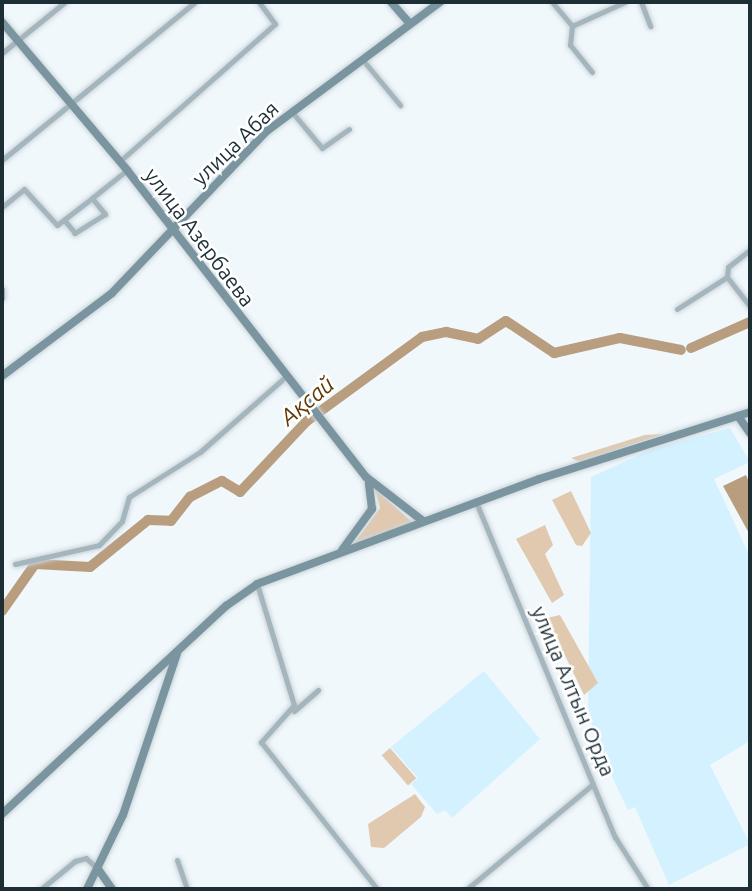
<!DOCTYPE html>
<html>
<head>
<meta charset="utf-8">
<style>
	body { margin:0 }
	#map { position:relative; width:752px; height:891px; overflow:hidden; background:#f0f8fc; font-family:Ubuntu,sans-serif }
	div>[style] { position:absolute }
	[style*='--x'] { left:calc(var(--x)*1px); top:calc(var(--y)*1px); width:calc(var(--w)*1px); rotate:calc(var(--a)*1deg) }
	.built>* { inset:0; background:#d4f1ff }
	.green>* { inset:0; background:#e1c9b0; transform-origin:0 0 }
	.water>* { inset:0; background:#b99d7f }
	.river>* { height:10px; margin:-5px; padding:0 5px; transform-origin:5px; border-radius:5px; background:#b99d7f }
	.roads { filter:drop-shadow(0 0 2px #cad4d8) drop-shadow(0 0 2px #cad4d8) }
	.street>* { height:5px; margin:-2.5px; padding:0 2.5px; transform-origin:2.5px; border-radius:2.5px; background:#a4b5bd }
	.secondary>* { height:8px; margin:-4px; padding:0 4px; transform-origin:4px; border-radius:4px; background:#7b95a0 }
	span { translate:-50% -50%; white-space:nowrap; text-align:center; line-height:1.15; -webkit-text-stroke:5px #fff; paint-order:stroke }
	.street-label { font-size:21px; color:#1e2e35 }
	.water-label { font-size:23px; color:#603a02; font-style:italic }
	.frame { position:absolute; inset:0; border:4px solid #1e2e35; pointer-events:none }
</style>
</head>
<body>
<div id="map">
	<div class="built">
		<i style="clip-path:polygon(730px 428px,750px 462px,714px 479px,750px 557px,750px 741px,710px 765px,750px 844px,669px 885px,635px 807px,628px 810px,614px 781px,588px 715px,591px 477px,652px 449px)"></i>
		<i style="clip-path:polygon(484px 671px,540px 739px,452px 818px,445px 810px,437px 814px,411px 784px,418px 778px,391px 747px)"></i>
	</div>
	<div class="green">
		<i style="clip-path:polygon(664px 434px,580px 462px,571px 458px,645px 435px)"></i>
		<i style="clip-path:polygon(375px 489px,412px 522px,352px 546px,380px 508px)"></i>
		<i style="clip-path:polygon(571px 491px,591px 533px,582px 546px,576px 545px,552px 500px)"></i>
		<i style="clip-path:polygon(545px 525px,553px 545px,545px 554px,564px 595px,552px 603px,516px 539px)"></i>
		<i style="clip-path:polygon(560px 615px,598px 683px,584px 695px,547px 618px)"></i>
		<i style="left:390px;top:748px;width:40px;height:11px;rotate:49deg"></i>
		<i style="clip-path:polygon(415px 794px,425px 807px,421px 817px,384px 848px,371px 847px,368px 824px)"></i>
	</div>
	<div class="water">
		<i style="clip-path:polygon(746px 475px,750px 484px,750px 535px,723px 486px)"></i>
	</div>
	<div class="river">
		<i style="--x:691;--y:348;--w:64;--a:-23.8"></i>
		<i style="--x:2;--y:611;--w:57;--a:-54.9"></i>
		<i style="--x:35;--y:564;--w:55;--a:3.1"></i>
		<i style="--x:90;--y:567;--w:75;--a:-39"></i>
		<i style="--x:148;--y:520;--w:23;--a:2"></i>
		<i style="--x:171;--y:521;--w:31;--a:-52"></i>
		<i style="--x:190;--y:497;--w:36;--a:-27"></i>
		<i style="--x:222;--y:481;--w:21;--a:31"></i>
		<i style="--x:240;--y:492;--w:98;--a:-46.7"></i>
		<i style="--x:307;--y:421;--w:142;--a:-36.1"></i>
		<i style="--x:422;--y:337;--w:25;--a:-12"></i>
		<i style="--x:446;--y:332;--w:33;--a:12"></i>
		<i style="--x:478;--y:339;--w:33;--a:-33"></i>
		<i style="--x:506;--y:321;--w:58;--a:33.7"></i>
		<i style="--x:554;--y:353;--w:68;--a:-12.8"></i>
		<i style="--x:620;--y:338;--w:62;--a:11.1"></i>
	</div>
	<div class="roads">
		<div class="street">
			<i style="--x:552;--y:2;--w:31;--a:50"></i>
			<i style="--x:641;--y:2;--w:26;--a:69"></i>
			<i style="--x:2;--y:53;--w:81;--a:-39"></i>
			<i style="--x:362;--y:59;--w:60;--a:50.4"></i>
			<i style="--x:592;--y:72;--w:35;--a:-129"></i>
			<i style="--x:570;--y:45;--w:19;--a:-84"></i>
			<i style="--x:572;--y:26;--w:58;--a:-24.4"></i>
			<i style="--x:292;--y:112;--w:47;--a:50.2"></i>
			<i style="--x:322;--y:148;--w:33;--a:-35"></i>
			<i style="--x:2;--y:160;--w:249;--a:-39.3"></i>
			<i style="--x:120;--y:161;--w:207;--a:-41.5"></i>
			<i style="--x:275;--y:24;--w:27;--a:-126"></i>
			<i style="--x:92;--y:198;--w:45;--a:-38.7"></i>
			<i style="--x:2;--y:207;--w:28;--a:-39"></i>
			<i style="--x:24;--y:189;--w:49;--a:47.5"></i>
			<i style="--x:57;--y:225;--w:44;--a:-37.6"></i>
			<i style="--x:92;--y:198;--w:21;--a:51"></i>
			<i style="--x:105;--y:214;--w:36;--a:148"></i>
			<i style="--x:75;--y:233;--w:17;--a:-130"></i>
			<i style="--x:727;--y:277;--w:10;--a:-84"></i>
			<i style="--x:728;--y:267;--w:28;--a:-38"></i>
			<i style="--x:2;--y:289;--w:9;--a:90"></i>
			<i style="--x:677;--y:309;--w:59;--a:-32.6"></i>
			<i style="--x:727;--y:277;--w:37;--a:52"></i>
			<i style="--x:476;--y:502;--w:363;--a:67.5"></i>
			<i style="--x:615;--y:837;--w:62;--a:57.6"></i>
			<i style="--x:15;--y:564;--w:86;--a:-12.7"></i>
			<i style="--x:99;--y:545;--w:33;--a:-46"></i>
			<i style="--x:122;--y:521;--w:25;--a:-74"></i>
			<i style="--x:129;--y:497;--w:84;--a:-32.4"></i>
			<i style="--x:200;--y:452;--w:113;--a:-41.4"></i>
			<i style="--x:257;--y:584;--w:127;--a:73"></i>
			<i style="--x:294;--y:705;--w:50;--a:131.7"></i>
			<i style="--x:261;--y:742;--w:187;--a:51.7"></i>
			<i style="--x:294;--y:711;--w:32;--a:-41"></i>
			<i style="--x:177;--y:860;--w:31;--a:71"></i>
			<i style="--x:41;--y:889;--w:44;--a:-39.5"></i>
			<i style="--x:75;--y:861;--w:11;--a:-15"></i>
			<i style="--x:86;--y:858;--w:16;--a:43"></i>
			<i style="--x:467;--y:889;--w:164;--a:-39.8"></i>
		</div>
		<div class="secondary">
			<i style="--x:391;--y:2;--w:28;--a:49"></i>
			<i style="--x:2;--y:22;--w:194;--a:49.8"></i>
			<i style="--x:127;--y:170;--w:389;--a:52.1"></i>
			<i style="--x:366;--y:477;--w:72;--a:37.7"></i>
			<i style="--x:2;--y:376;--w:138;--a:-37"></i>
			<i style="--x:112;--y:293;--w:224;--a:-46.3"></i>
			<i style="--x:267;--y:131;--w:216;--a:-36.7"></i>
			<i style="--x:738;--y:416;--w:21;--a:55"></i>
			<i style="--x:342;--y:550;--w:51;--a:-53.8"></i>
			<i style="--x:372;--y:509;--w:26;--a:-97"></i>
			<i style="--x:2;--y:814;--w:306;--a:-42.9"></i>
			<i style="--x:226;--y:606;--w:38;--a:-35"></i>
			<i style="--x:257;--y:584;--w:301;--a:-20.4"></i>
			<i style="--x:539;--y:479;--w:221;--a:-17.6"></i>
			<i style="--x:98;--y:869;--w:24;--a:55"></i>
			<i style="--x:87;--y:889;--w:82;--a:-64.1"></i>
			<i style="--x:123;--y:815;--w:170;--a:-71.5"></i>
		</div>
	</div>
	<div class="street-label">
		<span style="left:235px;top:143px;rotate:-44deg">улица Абая</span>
		<span style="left:200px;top:237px;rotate:53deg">улица Азербаева</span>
		<span style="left:574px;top:691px;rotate:67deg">улица Алтын Орда</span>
	</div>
	<div class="water-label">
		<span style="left:307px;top:401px;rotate:-40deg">Ақсай</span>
	</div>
	<div class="frame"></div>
</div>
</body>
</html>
